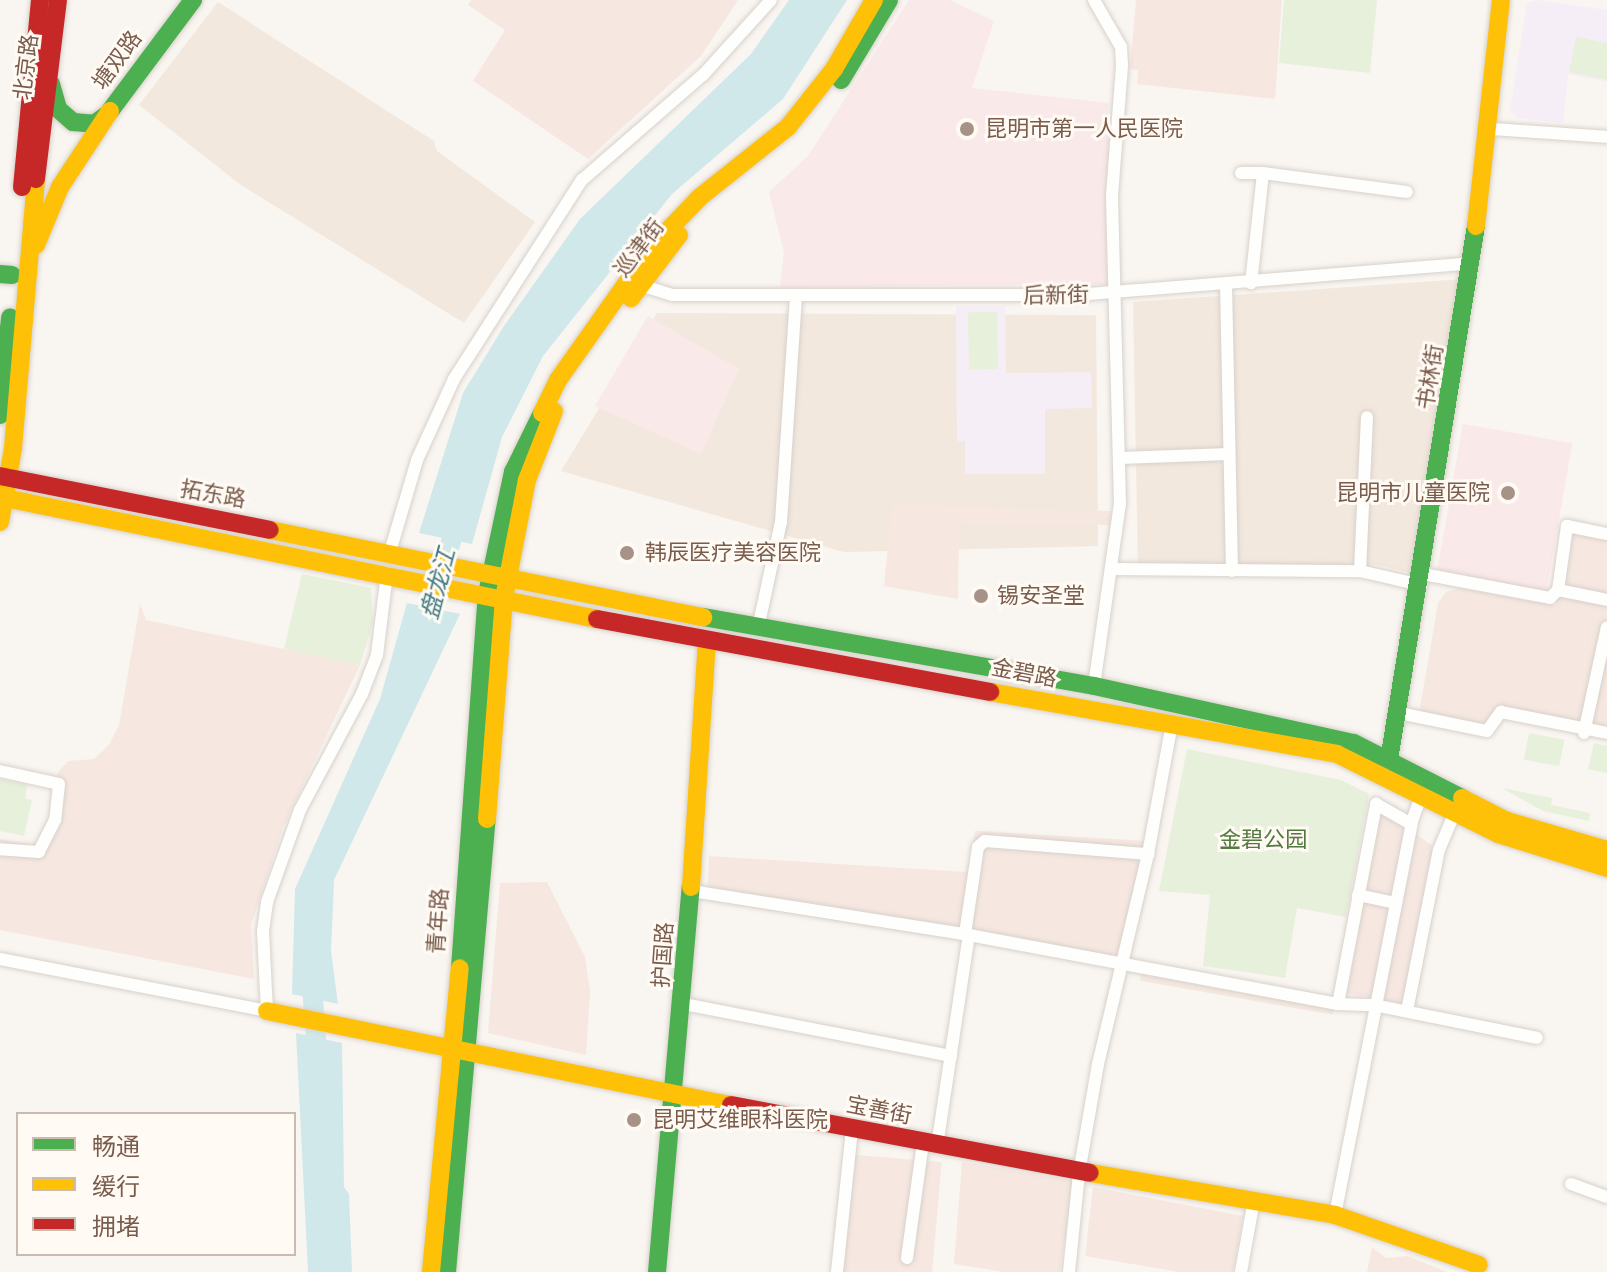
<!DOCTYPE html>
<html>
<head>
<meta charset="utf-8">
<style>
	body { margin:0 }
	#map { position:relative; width:1607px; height:1272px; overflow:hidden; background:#f9f5f0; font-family:"Roboto Condensed","Noto Sans SC",sans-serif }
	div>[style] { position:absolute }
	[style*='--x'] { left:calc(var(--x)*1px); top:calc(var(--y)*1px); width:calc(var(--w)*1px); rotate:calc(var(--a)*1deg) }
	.residential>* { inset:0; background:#f2e8de }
	.commercial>* { inset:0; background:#f6e8e1; transform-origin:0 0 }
	.education>* { inset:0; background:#f6eef6 }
	.medical>* { inset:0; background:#fae9e9; transform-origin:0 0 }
	.green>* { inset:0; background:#e7f0db; transform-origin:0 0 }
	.water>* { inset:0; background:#d0e8ea }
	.river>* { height:20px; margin:-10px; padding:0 10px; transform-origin:10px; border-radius:10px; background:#d0e8ea }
	.roads { filter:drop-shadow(0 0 2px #d7d1cb) drop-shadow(0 0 2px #d7d1cb) }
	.street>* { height:12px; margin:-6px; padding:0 6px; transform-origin:6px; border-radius:6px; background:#fefefd }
	.fast>* { height:18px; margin:-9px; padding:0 9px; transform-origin:9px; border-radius:9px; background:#4caf50 }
	.slow>* { height:18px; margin:-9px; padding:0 9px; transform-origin:9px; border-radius:9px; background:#ffc107 }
	.jam>* { height:18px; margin:-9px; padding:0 9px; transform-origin:9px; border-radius:9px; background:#c62828 }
	.dots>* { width:22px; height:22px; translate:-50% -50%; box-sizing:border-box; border:4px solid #fffaf3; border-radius:50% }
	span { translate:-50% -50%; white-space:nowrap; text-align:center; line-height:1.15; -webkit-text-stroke:6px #fffaf3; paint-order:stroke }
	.street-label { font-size:22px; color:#7a5c4d }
	.poi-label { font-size:22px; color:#7a5c4d }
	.left { translate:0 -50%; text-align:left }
	.right { translate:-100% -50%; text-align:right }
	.park-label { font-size:22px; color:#537a41 }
	.water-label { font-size:24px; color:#437c86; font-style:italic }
	.legend { position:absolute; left:16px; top:1112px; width:280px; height:144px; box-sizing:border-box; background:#fffaf3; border:2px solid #cabbb1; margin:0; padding:10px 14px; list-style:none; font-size:24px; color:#7a5c4d }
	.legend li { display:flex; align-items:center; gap:16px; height:40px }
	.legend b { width:40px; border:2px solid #cabbb1 }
</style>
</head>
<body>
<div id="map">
	<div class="residential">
		<i style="clip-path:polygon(218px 2px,434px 141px,437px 151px,535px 222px,464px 323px,241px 185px,139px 105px)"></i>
		<i style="clip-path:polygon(1464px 279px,1415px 574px,1378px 565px,1138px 569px,1133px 302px)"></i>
		<i style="clip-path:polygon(657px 313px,1096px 315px,1098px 546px,844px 552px,561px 471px)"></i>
	</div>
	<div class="commercial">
		<i style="clip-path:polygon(471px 0,738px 0,701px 56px,588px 159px,473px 81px,505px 30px,468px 5px)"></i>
		<i style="clip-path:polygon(1136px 0,1282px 0,1275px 99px,1137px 84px,1138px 70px,1130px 69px)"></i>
		<i style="clip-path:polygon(892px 505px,1111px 511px,1111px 525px,959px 524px,958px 599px,884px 586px)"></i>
		<i style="clip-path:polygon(1573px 531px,1607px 539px,1607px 729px,1501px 708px,1484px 727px,1419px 714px,1438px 603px,1446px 592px,1460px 588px,1556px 605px)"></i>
		<i style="clip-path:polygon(140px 604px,146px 620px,360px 665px,283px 828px,251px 925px,254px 979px,0 930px,0 839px,42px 847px,59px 828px,54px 796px,58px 772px,68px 761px,94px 759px,109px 745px,119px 725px)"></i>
		<i style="clip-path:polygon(1371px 800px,1443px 854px,1415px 1006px,1334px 991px)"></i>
		<i style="clip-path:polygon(975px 831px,1148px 841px,1117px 967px,974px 943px,945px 1121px,935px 1119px,963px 941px,707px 900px,709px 856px,967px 872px)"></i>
		<i style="clip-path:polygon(547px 882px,585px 957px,590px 991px,586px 1055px,488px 1033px,500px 883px)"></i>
		<i style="left:1143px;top:963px;width:196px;height:18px;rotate:10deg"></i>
		<i style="left:847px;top:1154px;width:95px;height:118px;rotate:5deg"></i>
		<i style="clip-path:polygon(962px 1162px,1074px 1181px,1060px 1272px,1004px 1272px,954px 1264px)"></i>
		<i style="clip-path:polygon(1093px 1187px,1243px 1216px,1233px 1272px,1179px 1272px,1085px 1256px)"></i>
		<i style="clip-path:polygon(1372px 1247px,1386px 1258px,1408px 1256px,1447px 1272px,1367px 1272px)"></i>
	</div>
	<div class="education">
		<i style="clip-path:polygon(1537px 0,1607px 10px,1607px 82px,1568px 74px,1563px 123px,1517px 118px,1510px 110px,1527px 3px)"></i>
		<i style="clip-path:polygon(956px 306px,1005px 306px,1006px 373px,1091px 372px,1092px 408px,1045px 409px,1045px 474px,965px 474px,965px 441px,957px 441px)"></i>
	</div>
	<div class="medical">
		<i style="clip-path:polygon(909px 0,950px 0,994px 21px,972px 88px,1108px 103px,1108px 284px,780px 287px,784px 253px,769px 192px,808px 156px)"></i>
		<i style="clip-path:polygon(648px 316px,739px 369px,701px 454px,595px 406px)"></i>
		<i style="left:1463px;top:424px;width:111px;height:151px;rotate:10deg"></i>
	</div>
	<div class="green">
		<i style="clip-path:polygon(1284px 0,1377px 0,1370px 73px,1279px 63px)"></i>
		<i style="clip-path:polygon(1576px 37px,1607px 43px,1607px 80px,1569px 72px)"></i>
		<i style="left:997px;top:312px;width:57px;height:29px;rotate:89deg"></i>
		<i style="clip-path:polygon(302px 574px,371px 588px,373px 623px,360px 665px,284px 649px)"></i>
		<i style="left:1529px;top:733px;width:36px;height:27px;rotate:11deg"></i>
		<i style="clip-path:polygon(1594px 743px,1607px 746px,1607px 773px,1588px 769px)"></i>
		<i style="clip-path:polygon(1187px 749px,1341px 780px,1369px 794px,1346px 917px,1297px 908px,1285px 978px,1203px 966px,1210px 895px,1159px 891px)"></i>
		<i style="clip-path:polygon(0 779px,27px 785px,25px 799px,32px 800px,24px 836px,0 831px)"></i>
		<i style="clip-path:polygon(1502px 788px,1552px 798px,1551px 805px,1590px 813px,1589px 821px,1543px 811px)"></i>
	</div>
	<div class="water">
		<i style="clip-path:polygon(789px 0,847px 0,783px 99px,672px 194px,543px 356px,502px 437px,472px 544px,419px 533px,463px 393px,504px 326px,580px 219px,751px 54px)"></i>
		<i style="clip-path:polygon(407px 603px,460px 614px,334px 880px,331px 951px,338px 1004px,292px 994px,295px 889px,380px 699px)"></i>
		<i style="clip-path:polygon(296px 1033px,342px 1043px,344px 1187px,349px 1194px,352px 1272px,308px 1272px)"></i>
	</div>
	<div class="river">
		<i style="--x:426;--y:634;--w:123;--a:-74.9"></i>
		<i style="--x:311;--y:973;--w:91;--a:85.6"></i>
	</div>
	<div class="roads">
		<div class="street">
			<i style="--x:1491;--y:129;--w:116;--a:3.9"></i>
			<i style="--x:1241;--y:173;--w:22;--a:0"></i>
			<i style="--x:1263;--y:173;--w:111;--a:96.2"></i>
			<i style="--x:1263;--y:173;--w:145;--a:7.5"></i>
			<i style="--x:1226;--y:284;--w:287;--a:88.8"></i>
			<i style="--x:640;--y:285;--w:34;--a:17"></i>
			<i style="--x:673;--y:295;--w:403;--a:0"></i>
			<i style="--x:1076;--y:295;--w:397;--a:-4.6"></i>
			<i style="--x:1120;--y:458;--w:109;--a:-2.1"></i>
			<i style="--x:390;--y:552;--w:96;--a:-73.6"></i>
			<i style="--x:417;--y:460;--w:89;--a:-65.4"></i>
			<i style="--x:454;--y:379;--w:237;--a:-57.3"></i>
			<i style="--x:582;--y:180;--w:160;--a:-41"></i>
			<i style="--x:703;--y:75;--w:101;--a:-47.8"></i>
			<i style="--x:1112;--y:569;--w:248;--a:0.5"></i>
			<i style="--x:1360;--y:571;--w:63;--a:12.9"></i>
			<i style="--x:1360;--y:571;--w:154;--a:-87.4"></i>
			<i style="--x:1423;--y:574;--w:129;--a:10.7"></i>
			<i style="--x:1550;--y:598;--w:11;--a:-45"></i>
			<i style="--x:1558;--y:590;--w:65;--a:-82"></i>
			<i style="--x:1567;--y:526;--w:41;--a:11.3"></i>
			<i style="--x:1558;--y:590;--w:50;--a:11.5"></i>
			<i style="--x:758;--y:628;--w:108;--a:-77.8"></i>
			<i style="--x:781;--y:522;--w:226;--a:-86.2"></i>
			<i style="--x:1094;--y:686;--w:184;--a:-81.9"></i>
			<i style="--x:1120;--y:504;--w:308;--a:-91.5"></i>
			<i style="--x:1112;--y:196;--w:131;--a:-85.6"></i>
			<i style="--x:1122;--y:65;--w:18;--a:-93"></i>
			<i style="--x:1121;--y:47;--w:54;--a:-119.9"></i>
			<i style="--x:1399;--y:713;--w:90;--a:11.6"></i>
			<i style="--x:1487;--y:731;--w:24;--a:-54"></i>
			<i style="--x:1501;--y:712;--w:108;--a:11.2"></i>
			<i style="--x:1584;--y:733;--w:108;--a:-77.8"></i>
			<i style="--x:0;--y:771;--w:60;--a:12.4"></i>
			<i style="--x:59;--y:784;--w:36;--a:96"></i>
			<i style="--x:55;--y:820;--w:36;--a:117"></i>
			<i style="--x:39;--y:852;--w:39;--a:-176"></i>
			<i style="--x:692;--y:891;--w:280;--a:9"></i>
			<i style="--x:969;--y:935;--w:375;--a:10.6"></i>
			<i style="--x:1338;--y:1004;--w:36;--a:2"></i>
			<i style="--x:1374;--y:1005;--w:166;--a:11.4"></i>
			<i style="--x:1358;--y:895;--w:39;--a:12"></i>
			<i style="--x:965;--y:934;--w:88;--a:-81.5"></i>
			<i style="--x:978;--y:847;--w:9;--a:-41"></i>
			<i style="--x:985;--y:841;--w:164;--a:4.6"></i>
			<i style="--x:0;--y:959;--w:272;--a:11"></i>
			<i style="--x:267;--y:1011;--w:80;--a:-92.9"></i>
			<i style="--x:263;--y:931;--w:29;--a:-82"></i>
			<i style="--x:267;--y:902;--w:98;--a:-70.3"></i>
			<i style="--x:300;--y:810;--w:132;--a:-61.9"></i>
			<i style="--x:362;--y:694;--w:42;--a:-69"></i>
			<i style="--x:377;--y:655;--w:83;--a:-83"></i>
			<i style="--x:684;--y:1004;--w:272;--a:11"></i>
			<i style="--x:1338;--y:1004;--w:204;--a:-79.2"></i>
			<i style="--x:1376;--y:804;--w:40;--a:29.7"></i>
			<i style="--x:1407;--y:1011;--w:164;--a:-78.8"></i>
			<i style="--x:1439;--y:850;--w:41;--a:-67.2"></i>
			<i style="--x:937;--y:1146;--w:213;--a:-81.4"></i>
			<i style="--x:1571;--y:1184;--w:38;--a:20"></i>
			<i style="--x:1335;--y:1215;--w:401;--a:-78.9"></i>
			<i style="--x:1412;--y:821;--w:29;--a:-70"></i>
			<i style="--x:907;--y:1258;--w:116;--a:-82.1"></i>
			<i style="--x:837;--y:1272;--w:143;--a:-84"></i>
			<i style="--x:1069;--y:1272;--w:100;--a:-84.2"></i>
			<i style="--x:1079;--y:1173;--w:111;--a:-80.1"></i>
			<i style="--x:1098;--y:1064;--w:216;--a:-76.6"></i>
			<i style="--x:1148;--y:854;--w:133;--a:-79.6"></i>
			<i style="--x:1241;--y:1272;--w:73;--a:-79.8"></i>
		</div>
		<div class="fast">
			<i style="--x:841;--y:80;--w:93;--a:-59"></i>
			<i style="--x:51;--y:84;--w:26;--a:74"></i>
			<i style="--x:58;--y:109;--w:20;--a:41"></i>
			<i style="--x:73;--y:122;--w:21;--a:5"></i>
			<i style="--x:94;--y:124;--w:17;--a:-36"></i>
			<i style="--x:110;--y:111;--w:139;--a:-53.2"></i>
			<i style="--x:0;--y:274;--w:12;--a:5"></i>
			<i style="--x:0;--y:415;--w:98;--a:-84.1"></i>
			<i style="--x:703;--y:617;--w:397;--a:10"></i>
			<i style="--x:1094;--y:686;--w:266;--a:12.4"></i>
			<i style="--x:1354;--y:743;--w:121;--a:27"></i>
			<i style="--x:1389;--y:760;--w:541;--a:-80.75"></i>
			<i style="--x:460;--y:968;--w:375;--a:-85.9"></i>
			<i style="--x:487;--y:594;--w:125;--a:-78"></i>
			<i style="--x:513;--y:472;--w:66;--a:-63.8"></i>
			<i style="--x:447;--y:1272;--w:455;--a:-85"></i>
			<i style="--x:657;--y:1272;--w:386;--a:-85"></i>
		</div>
		<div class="slow">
			<i style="--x:1476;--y:226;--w:227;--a:-83.7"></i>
			<i style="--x:36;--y:245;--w:63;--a:-67.5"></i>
			<i style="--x:60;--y:187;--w:91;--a:-56.7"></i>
			<i style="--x:631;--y:298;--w:79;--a:-52.7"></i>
			<i style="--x:542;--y:413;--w:37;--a:-64"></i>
			<i style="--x:558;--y:380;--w:164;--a:-54.7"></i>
			<i style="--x:653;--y:246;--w:68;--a:-46.2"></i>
			<i style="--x:700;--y:197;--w:112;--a:-38.5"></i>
			<i style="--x:788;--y:127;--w:74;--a:-51.6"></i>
			<i style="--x:834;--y:69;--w:80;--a:-59.9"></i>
			<i style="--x:0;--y:497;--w:609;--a:11.55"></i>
			<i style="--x:0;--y:522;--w:75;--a:-80"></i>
			<i style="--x:13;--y:448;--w:270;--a:-85.1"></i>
			<i style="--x:270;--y:530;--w:442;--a:11.4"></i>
			<i style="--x:990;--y:692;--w:352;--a:10.1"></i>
			<i style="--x:1337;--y:754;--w:180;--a:26.4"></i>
			<i style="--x:1498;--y:834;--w:114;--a:17.3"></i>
			<i style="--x:1462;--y:798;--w:51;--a:27.1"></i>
			<i style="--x:1507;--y:821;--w:104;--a:16.2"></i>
			<i style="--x:487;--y:819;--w:222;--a:-85.6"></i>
			<i style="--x:504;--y:598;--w:120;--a:-79"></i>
			<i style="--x:527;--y:480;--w:74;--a:-68.6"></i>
			<i style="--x:691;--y:887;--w:247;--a:-86.3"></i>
			<i style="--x:267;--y:1011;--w:473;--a:11.5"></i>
			<i style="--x:1090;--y:1173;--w:249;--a:9.7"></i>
			<i style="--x:1335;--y:1215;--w:152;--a:19.1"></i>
			<i style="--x:431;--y:1272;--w:305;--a:-84.6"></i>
		</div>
		<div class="jam">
			<i style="--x:36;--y:179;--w:180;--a:-83"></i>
			<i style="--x:22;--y:187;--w:188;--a:-84.5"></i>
			<i style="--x:0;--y:476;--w:275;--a:11.3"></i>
			<i style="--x:597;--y:619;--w:400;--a:10.5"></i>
			<i style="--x:731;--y:1105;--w:365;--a:10.7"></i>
		</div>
	</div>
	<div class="dots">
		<i style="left:967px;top:129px;background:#a69286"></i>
		<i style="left:1508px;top:493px;background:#a69286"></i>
		<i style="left:627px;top:553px;background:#a69286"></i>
		<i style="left:981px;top:596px;background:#a69286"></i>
		<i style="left:634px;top:1120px;background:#a69286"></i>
	</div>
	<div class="street-label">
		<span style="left:117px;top:60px;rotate:-54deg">塘双路</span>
		<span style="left:26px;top:67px;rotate:-83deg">北京路</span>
		<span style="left:639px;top:248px;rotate:-53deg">巡津街</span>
		<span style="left:1056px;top:295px;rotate:-1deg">后新街</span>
		<span style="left:1430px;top:377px;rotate:-81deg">书林街</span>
		<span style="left:213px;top:494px;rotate:10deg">拓东路</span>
		<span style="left:1024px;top:673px;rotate:11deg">金碧路</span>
		<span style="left:438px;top:921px;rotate:-86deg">青年路</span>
		<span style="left:663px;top:955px;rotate:-86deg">护国路</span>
		<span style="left:879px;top:1110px;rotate:11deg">宝善街</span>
	</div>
	<div class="poi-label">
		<span class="left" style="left:985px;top:129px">昆明市第一人民医院</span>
		<span class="right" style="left:1490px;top:493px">昆明市儿童医院</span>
		<span class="left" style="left:645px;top:553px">韩辰医疗美容医院</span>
		<span class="left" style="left:997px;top:596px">锡安圣堂</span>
		<span class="left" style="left:652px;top:1120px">昆明艾维眼科医院</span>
	</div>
	<div class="park-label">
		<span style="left:1263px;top:840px">金碧公园</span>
	</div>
	<div class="water-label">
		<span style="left:439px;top:584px;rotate:-75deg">盘龙江</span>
	</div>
	<ul class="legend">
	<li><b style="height:10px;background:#4caf50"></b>畅通</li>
	<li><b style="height:10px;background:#ffc107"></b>缓行</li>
	<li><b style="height:10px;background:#c62828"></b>拥堵</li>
	</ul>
</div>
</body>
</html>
